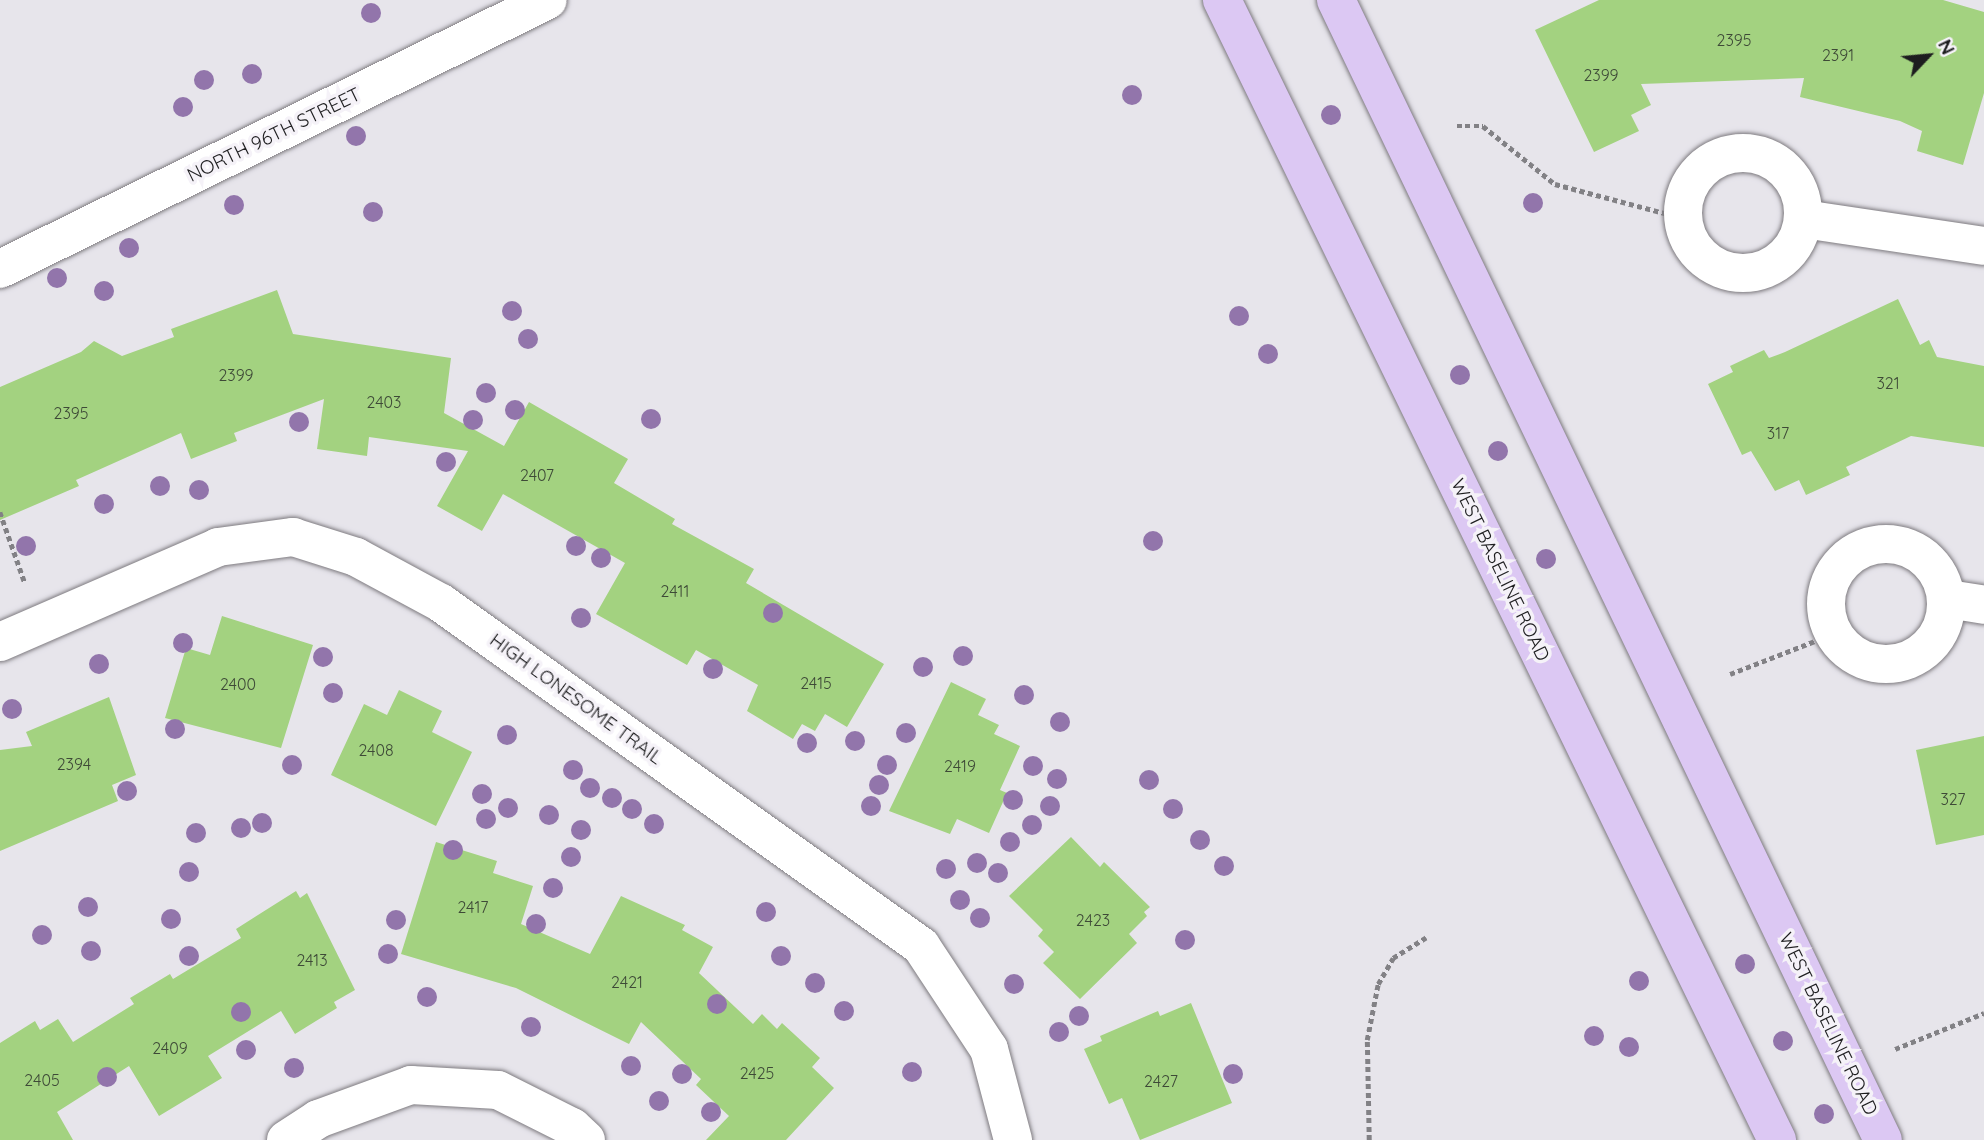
<!DOCTYPE html>
<html>
<head>
<meta charset="utf-8">
<style>
	body { margin:0 }
	#map { position:relative; width:1984px; height:1140px; overflow:hidden; background:#e7e5eb; font-family:Quicksand,sans-serif }
	div>[style] { position:absolute }
	[style*='--x'] { left:calc(var(--x)*1px); top:calc(var(--y)*1px); width:calc(var(--w)*1px); rotate:calc(var(--a)*1deg) }
	.building>* { inset:0; background:#a3d280 }
	.path>* { height:4.5px; margin-top:-2.25px; transform-origin:0; background:repeating-linear-gradient(90deg,#828185 0 5px,transparent 0 8.5px) }
	.roads { filter:drop-shadow(0 0 2px #7e7b80) drop-shadow(0 0 2px #7e7b80) }
	.minor>* { height:38px; margin:-19px; padding:0 19px; transform-origin:19px; border-radius:19px; background:#fff }
	.minor>.ring { margin:-19px; padding:0; box-sizing:content-box; background:none; border:38px solid #fff; border-radius:50% }
	.major>* { height:38px; margin:-19px; padding:0 19px; transform-origin:19px; border-radius:19px; background:#dcc8f3 }
	.trees>* { width:20px; height:20px; margin:-10px; border-radius:50%; background:#9275ab }
	span { translate:-50% -50%; white-space:nowrap; text-align:center; line-height:1.15; -webkit-text-stroke:7px #f5f2f8; paint-order:stroke }
	.number-label { font-size:16px; color:#3e4a37 }
	.number-label span { -webkit-text-stroke-width:0 }
	.street-label { font-size:19px; color:#1d1d1f }
	.north { position:absolute; left:1893px; top:21px; width:70px; height:70px; -webkit-text-stroke:5px #f5f2f8; paint-order:stroke; rotate:64deg; font-size:19px; font-weight:700; line-height:28px; text-align:center; color:#1d1d1f }
	.north::after { content:''; display:block; margin:auto; width:24px; height:32px; background:#1d1d1f; clip-path:polygon(50% 0,100% 100%,50% 72%,0 100%) }
</style>
</head>
<body>
<div id="map">
	<div class="building">
		<i style="clip-path:polygon(1599px 0,1943px 0,1984px 12px,1984px 93px,1963px 165px,1917px 151px,1922px 131px,1900px 121px,1800px 97px,1804px 78px,1641px 84px,1651px 105px,1631px 115px,1639px 131px,1594px 152px,1535px 30px)"></i>
		<i style="clip-path:polygon(277px 290px,293px 334px,451px 358px,444px 413px,504px 446px,529px 402px,628px 459px,614px 483px,675px 519px,672px 524px,754px 569px,746px 583px,884px 664px,847px 727px,825px 714px,815px 731px,802px 724px,793px 739px,747px 711px,758px 685px,696px 650px,687px 665px,596px 614px,625px 563px,503px 494px,482px 531px,437px 506px,468px 451px,369px 437px,367px 456px,317px 449px,324px 399px,234px 433px,237px 441px,191px 459px,181px 433px,76px 480px,79px 486px,0 520px,0 387px,81px 352px,94px 341px,122px 356px,174px 337px,171px 329px)"></i>
		<i style="clip-path:polygon(1898px 299px,1920px 345px,1929px 340px,1937px 357px,1984px 366px,1984px 447px,1911px 436px,1846px 467px,1850px 475px,1806px 495px,1799px 480px,1775px 491px,1751px 451px,1742px 455px,1708px 384px,1733px 372px,1730px 366px,1764px 350px,1769px 358px,1785px 352px)"></i>
		<i style="clip-path:polygon(222px 616px,313px 645px,281px 748px,165px 718px,186px 648px,210px 655px)"></i>
		<i style="clip-path:polygon(951px 682px,986px 699px,978px 715px,999px 725px,994px 734px,1020px 746px,1000px 790px,1007px 793px,989px 833px,957px 819px,950px 834px,889px 811px)"></i>
		<i style="clip-path:polygon(399px 690px,442px 711px,432px 732px,472px 752px,436px 826px,331px 775px,364px 704px,387px 715px)"></i>
		<i style="clip-path:polygon(109px 697px,136px 775px,112px 785px,118px 801px,0 851px,0 750px,32px 746px,26px 732px)"></i>
		<i style="clip-path:polygon(1984px 736px,1984px 835px,1936px 845px,1916px 750px)"></i>
		<i style="clip-path:polygon(1071px 837px,1100px 867px,1104px 862px,1150px 907px,1144px 912px,1147px 916px,1129px 934px,1137px 943px,1080px 999px,1043px 963px,1054px 952px,1038px 936px,1043px 930px,1009px 896px)"></i>
		<i style="clip-path:polygon(436px 842px,497px 861px,493px 873px,533px 886px,521px 924px,590px 954px,621px 896px,685px 925px,682px 930px,713px 947px,699px 973px,753px 1024px,762px 1014px,777px 1029px,782px 1023px,820px 1058px,812px 1067px,834px 1088px,786px 1140px,706px 1140px,729px 1116px,696px 1085px,701px 1079px,641px 1022px,629px 1044px,516px 988px,401px 954px)"></i>
		<i style="clip-path:polygon(296px 891px,300px 898px,307px 893px,355px 990px,334px 1002px,337px 1008px,295px 1034px,281px 1011px,208px 1056px,222px 1078px,159px 1116px,129px 1066px,57px 1112px,73px 1140px,0 1140px,0 1043px,35px 1021px,40px 1030px,58px 1019px,73px 1042px,134px 1004px,130px 998px,170px 974px,173px 979px,241px 938px,236px 929px)"></i>
		<i style="clip-path:polygon(1191px 1003px,1232px 1103px,1140px 1140px,1122px 1098px,1109px 1104px,1084px 1049px,1102px 1041px,1100px 1036px,1158px 1011px,1160px 1016px)"></i>
	</div>
	<div class="path">
		<i style="--x:1457;--y:126;--w:26;--a:0"></i>
		<i style="--x:1483;--y:126;--w:92;--a:38.9"></i>
		<i style="--x:1555;--y:184;--w:132;--a:14.9"></i>
		<i style="--x:0;--y:512;--w:75;--a:70.6"></i>
		<i style="--x:1730;--y:674;--w:110;--a:-21.2"></i>
		<i style="--x:1895;--y:1049;--w:96;--a:-22"></i>
		<i style="--x:1369;--y:1140;--w:100;--a:-91.1"></i>
		<i style="--x:1367;--y:1040;--w:57;--a:-78.9"></i>
		<i style="--x:1378;--y:984;--w:30;--a:-60"></i>
		<i style="--x:1393;--y:958;--w:39;--a:-32"></i>
	</div>
	<div class="roads">
		<div class="minor">
			<i class="ring" style="left:1683px;top:153px;width:82px;height:82px"></i>
			<i style="--x:1804;--y:219;--w:182;--a:8.5"></i>
			<i style="--x:0;--y:269;--w:610;--a:-26.15"></i>
			<i class="ring" style="left:1826px;top:544px;width:82px;height:82px"></i>
			<i style="--x:1948;--y:599;--w:36;--a:9"></i>
			<i style="--x:0;--y:642;--w:238;--a:-23.5"></i>
			<i style="--x:218;--y:547;--w:76;--a:-7.6"></i>
			<i style="--x:293;--y:537;--w:66;--a:17.6"></i>
			<i style="--x:356;--y:557;--w:97;--a:28.4"></i>
			<i style="--x:441;--y:603;--w:590;--a:35.55"></i>
			<i style="--x:921;--y:946;--w:123;--a:56.6"></i>
			<i style="--x:989;--y:1049;--w:94;--a:75.2"></i>
			<i style="--x:286;--y:1140;--w:38;--a:-33"></i>
			<i style="--x:318;--y:1119;--w:99;--a:-20.1"></i>
			<i style="--x:411;--y:1085;--w:87;--a:3.3"></i>
			<i style="--x:498;--y:1090;--w:83;--a:26.6"></i>
			<i style="--x:572;--y:1127;--w:19;--a:43"></i>
		</div>
		<div class="major">
			<i style="--x:1222;--y:0;--w:1268;--a:64.04"></i>
			<i style="--x:1336;--y:0;--w:1264;--a:64.37"></i>
		</div>
	</div>
	<div class="trees">
		<i style="left:371px;top:13px"></i>
		<i style="left:252px;top:74px"></i>
		<i style="left:204px;top:80px"></i>
		<i style="left:1132px;top:95px"></i>
		<i style="left:183px;top:107px"></i>
		<i style="left:1331px;top:115px"></i>
		<i style="left:356px;top:136px"></i>
		<i style="left:1533px;top:203px"></i>
		<i style="left:234px;top:205px"></i>
		<i style="left:373px;top:212px"></i>
		<i style="left:129px;top:248px"></i>
		<i style="left:57px;top:278px"></i>
		<i style="left:104px;top:291px"></i>
		<i style="left:512px;top:311px"></i>
		<i style="left:1239px;top:316px"></i>
		<i style="left:528px;top:339px"></i>
		<i style="left:1268px;top:354px"></i>
		<i style="left:1460px;top:375px"></i>
		<i style="left:486px;top:393px"></i>
		<i style="left:515px;top:410px"></i>
		<i style="left:651px;top:419px"></i>
		<i style="left:473px;top:420px"></i>
		<i style="left:299px;top:422px"></i>
		<i style="left:1498px;top:451px"></i>
		<i style="left:446px;top:462px"></i>
		<i style="left:160px;top:486px"></i>
		<i style="left:199px;top:490px"></i>
		<i style="left:104px;top:504px"></i>
		<i style="left:1153px;top:541px"></i>
		<i style="left:26px;top:546px"></i>
		<i style="left:576px;top:546px"></i>
		<i style="left:601px;top:558px"></i>
		<i style="left:1546px;top:559px"></i>
		<i style="left:773px;top:613px"></i>
		<i style="left:581px;top:618px"></i>
		<i style="left:183px;top:643px"></i>
		<i style="left:963px;top:656px"></i>
		<i style="left:323px;top:657px"></i>
		<i style="left:99px;top:664px"></i>
		<i style="left:923px;top:667px"></i>
		<i style="left:713px;top:669px"></i>
		<i style="left:333px;top:693px"></i>
		<i style="left:1024px;top:695px"></i>
		<i style="left:12px;top:709px"></i>
		<i style="left:1060px;top:722px"></i>
		<i style="left:175px;top:729px"></i>
		<i style="left:906px;top:733px"></i>
		<i style="left:507px;top:735px"></i>
		<i style="left:855px;top:741px"></i>
		<i style="left:807px;top:743px"></i>
		<i style="left:292px;top:765px"></i>
		<i style="left:887px;top:765px"></i>
		<i style="left:1033px;top:766px"></i>
		<i style="left:573px;top:770px"></i>
		<i style="left:1057px;top:779px"></i>
		<i style="left:1149px;top:780px"></i>
		<i style="left:879px;top:785px"></i>
		<i style="left:590px;top:788px"></i>
		<i style="left:127px;top:791px"></i>
		<i style="left:482px;top:794px"></i>
		<i style="left:612px;top:798px"></i>
		<i style="left:1013px;top:800px"></i>
		<i style="left:871px;top:806px"></i>
		<i style="left:1050px;top:806px"></i>
		<i style="left:508px;top:808px"></i>
		<i style="left:632px;top:809px"></i>
		<i style="left:1173px;top:809px"></i>
		<i style="left:549px;top:815px"></i>
		<i style="left:486px;top:819px"></i>
		<i style="left:262px;top:823px"></i>
		<i style="left:654px;top:824px"></i>
		<i style="left:1032px;top:825px"></i>
		<i style="left:241px;top:828px"></i>
		<i style="left:581px;top:830px"></i>
		<i style="left:196px;top:833px"></i>
		<i style="left:1200px;top:840px"></i>
		<i style="left:1010px;top:842px"></i>
		<i style="left:453px;top:850px"></i>
		<i style="left:571px;top:857px"></i>
		<i style="left:977px;top:863px"></i>
		<i style="left:1224px;top:866px"></i>
		<i style="left:946px;top:869px"></i>
		<i style="left:189px;top:872px"></i>
		<i style="left:998px;top:873px"></i>
		<i style="left:553px;top:888px"></i>
		<i style="left:960px;top:900px"></i>
		<i style="left:88px;top:907px"></i>
		<i style="left:766px;top:912px"></i>
		<i style="left:980px;top:918px"></i>
		<i style="left:171px;top:919px"></i>
		<i style="left:396px;top:920px"></i>
		<i style="left:536px;top:924px"></i>
		<i style="left:42px;top:935px"></i>
		<i style="left:1185px;top:940px"></i>
		<i style="left:91px;top:951px"></i>
		<i style="left:388px;top:954px"></i>
		<i style="left:189px;top:956px"></i>
		<i style="left:781px;top:956px"></i>
		<i style="left:1745px;top:964px"></i>
		<i style="left:1639px;top:981px"></i>
		<i style="left:815px;top:983px"></i>
		<i style="left:1014px;top:984px"></i>
		<i style="left:427px;top:997px"></i>
		<i style="left:717px;top:1004px"></i>
		<i style="left:844px;top:1011px"></i>
		<i style="left:241px;top:1012px"></i>
		<i style="left:1079px;top:1016px"></i>
		<i style="left:531px;top:1027px"></i>
		<i style="left:1059px;top:1032px"></i>
		<i style="left:1594px;top:1036px"></i>
		<i style="left:1783px;top:1041px"></i>
		<i style="left:1629px;top:1047px"></i>
		<i style="left:246px;top:1050px"></i>
		<i style="left:631px;top:1066px"></i>
		<i style="left:294px;top:1068px"></i>
		<i style="left:912px;top:1072px"></i>
		<i style="left:682px;top:1074px"></i>
		<i style="left:1233px;top:1074px"></i>
		<i style="left:107px;top:1077px"></i>
		<i style="left:659px;top:1101px"></i>
		<i style="left:711px;top:1112px"></i>
		<i style="left:1824px;top:1114px"></i>
	</div>
	<div class="number-label">
		<span style="left:1734px;top:40px">2395</span>
		<span style="left:1838px;top:55px">2391</span>
		<span style="left:1601px;top:75px">2399</span>
		<span style="left:236px;top:375px">2399</span>
		<span style="left:1888px;top:383px">321</span>
		<span style="left:384px;top:402px">2403</span>
		<span style="left:71px;top:413px">2395</span>
		<span style="left:1778px;top:433px">317</span>
		<span style="left:537px;top:475px">2407</span>
		<span style="left:675px;top:591px">2411</span>
		<span style="left:816px;top:683px">2415</span>
		<span style="left:238px;top:684px">2400</span>
		<span style="left:376px;top:750px">2408</span>
		<span style="left:74px;top:764px">2394</span>
		<span style="left:960px;top:766px">2419</span>
		<span style="left:1953px;top:799px">327</span>
		<span style="left:473px;top:907px">2417</span>
		<span style="left:1093px;top:920px">2423</span>
		<span style="left:312px;top:960px">2413</span>
		<span style="left:627px;top:982px">2421</span>
		<span style="left:170px;top:1048px">2409</span>
		<span style="left:757px;top:1073px">2425</span>
		<span style="left:42px;top:1080px">2405</span>
		<span style="left:1161px;top:1081px">2427</span>
	</div>
	<div class="street-label">
		<span style="left:274px;top:135px;rotate:-26deg">NORTH 96TH STREET</span>
		<span style="left:1500px;top:570px;rotate:64deg">WEST BASELINE ROAD</span>
		<span style="left:576px;top:699px;rotate:36deg">HIGH LONESOME TRAIL</span>
		<span style="left:1828px;top:1024px;rotate:64deg">WEST BASELINE ROAD</span>
	</div>
	<div class="north">N</div>
</div>
</body>
</html>
